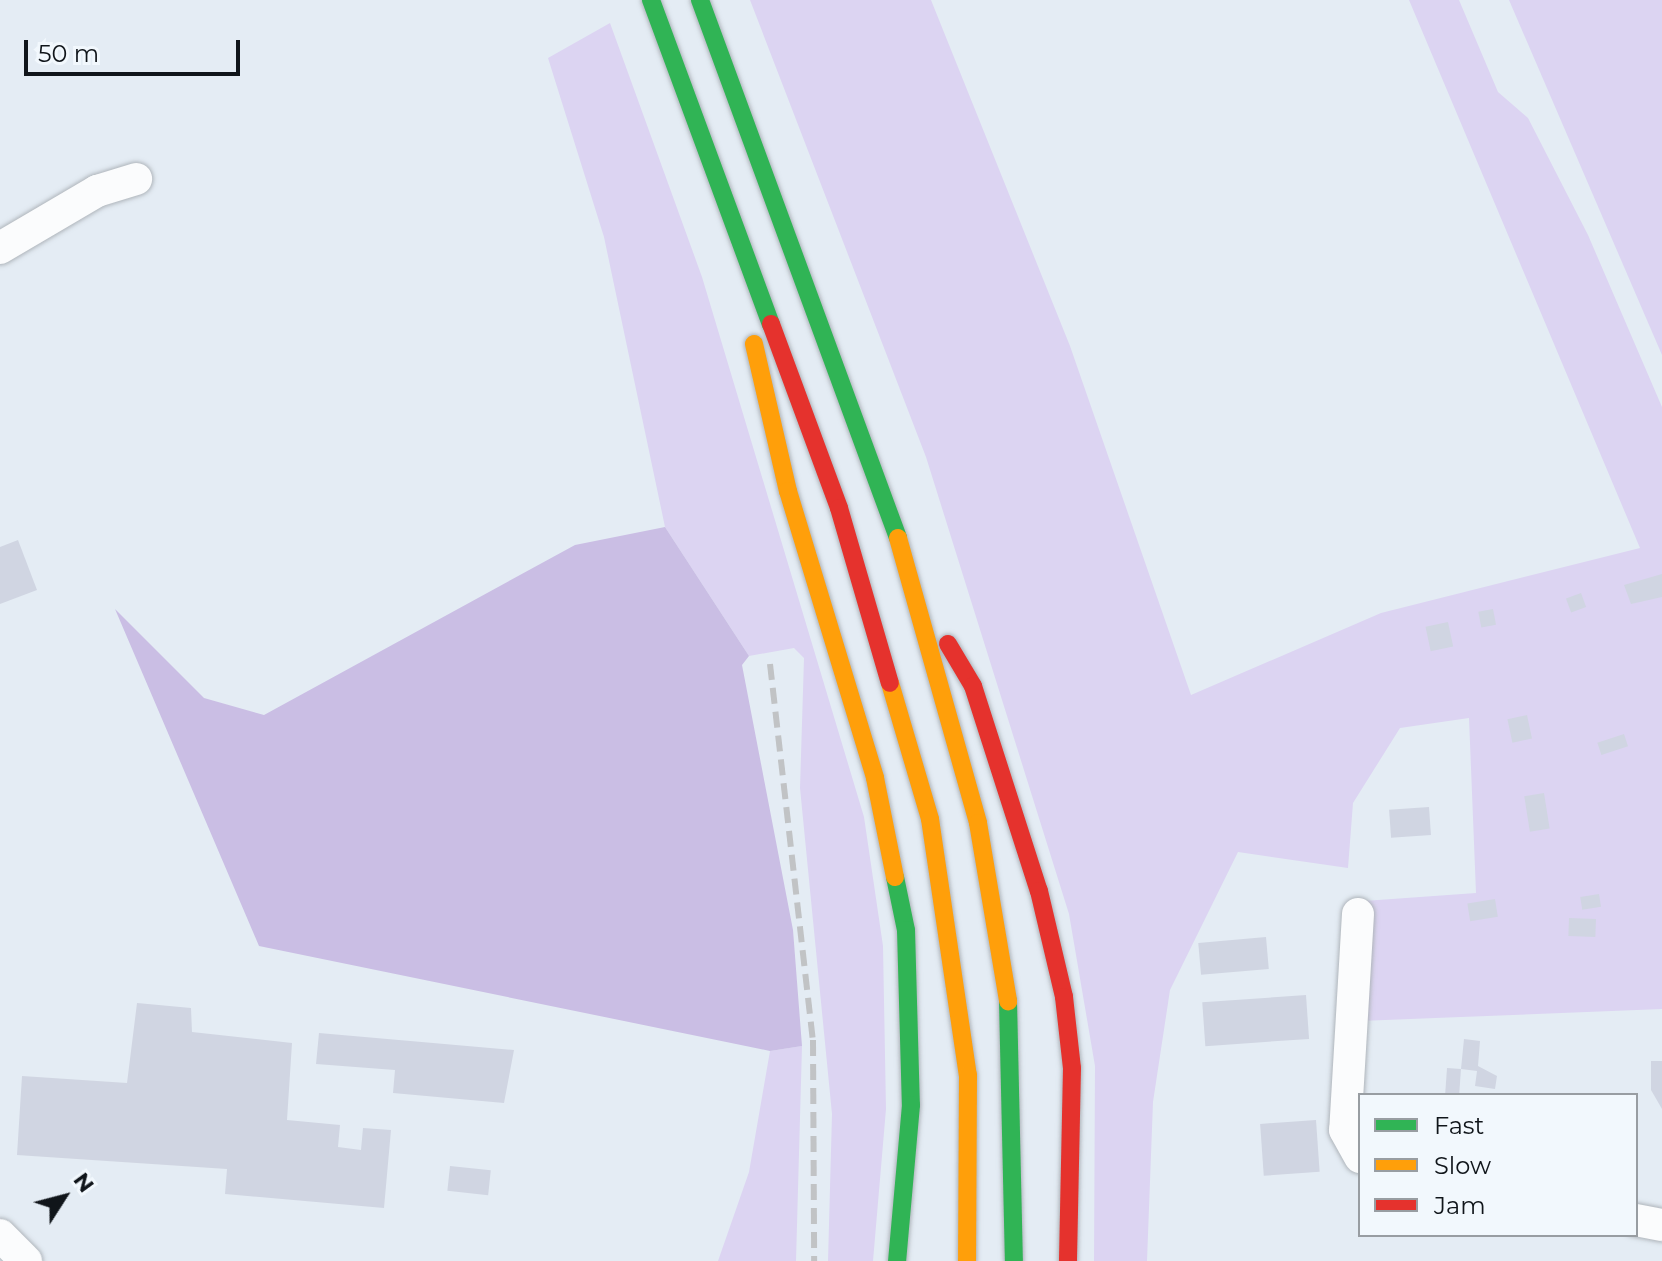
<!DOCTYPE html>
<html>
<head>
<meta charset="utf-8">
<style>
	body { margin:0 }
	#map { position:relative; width:1662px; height:1261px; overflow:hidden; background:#e4ecf4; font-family:Montserrat,sans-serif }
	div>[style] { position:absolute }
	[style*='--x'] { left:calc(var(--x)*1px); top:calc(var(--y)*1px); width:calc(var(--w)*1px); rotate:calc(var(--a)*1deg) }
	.green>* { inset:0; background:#dcd4f2 }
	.forest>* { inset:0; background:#cabee4 }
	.building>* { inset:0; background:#d0d5e2; transform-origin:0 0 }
	.roads { filter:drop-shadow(0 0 2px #afb5bb) drop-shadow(0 0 2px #afb5bb) }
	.street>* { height:32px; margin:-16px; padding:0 16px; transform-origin:16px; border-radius:16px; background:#fbfcfd }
	.fast>* { height:18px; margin:-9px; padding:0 9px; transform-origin:9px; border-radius:9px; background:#30b455 }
	.slow>* { height:18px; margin:-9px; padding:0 9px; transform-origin:9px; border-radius:9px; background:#ff9f0a }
	.jam>* { height:18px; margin:-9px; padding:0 9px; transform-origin:9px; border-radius:9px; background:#e5322d }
	.rail>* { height:6px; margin-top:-3px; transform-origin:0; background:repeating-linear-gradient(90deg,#c1c3c5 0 16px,transparent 0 24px) }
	span { translate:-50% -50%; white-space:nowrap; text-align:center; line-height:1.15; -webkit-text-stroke:6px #f2f8fd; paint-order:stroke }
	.legend { position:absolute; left:1358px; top:1093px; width:280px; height:144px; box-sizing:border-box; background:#f2f8fd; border:2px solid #989da2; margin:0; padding:10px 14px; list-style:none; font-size:24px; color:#10151a }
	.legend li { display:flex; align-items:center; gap:16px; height:40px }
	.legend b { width:40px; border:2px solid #989da2 }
	.north { position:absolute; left:24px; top:1157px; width:80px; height:80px; -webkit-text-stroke:6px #f2f8fd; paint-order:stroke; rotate:54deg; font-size:22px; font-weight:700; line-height:32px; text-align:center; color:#10151a }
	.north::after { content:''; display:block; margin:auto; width:28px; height:36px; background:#10151a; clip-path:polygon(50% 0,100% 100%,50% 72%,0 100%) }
	.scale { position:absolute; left:24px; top:40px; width:216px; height:36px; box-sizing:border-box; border:4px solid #10151a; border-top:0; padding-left:10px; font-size:24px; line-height:28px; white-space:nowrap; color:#10151a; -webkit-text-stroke:6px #f2f8fd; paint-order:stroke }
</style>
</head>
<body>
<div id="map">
	<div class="green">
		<i style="clip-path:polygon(750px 0,931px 0,1070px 346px,1191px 695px,1381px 613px,1640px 548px,1409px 0,1459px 0,1498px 92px,1528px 118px,1588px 235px,1662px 407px,1662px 1009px,1360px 1021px,1364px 901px,1476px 893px,1469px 718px,1400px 728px,1353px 803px,1348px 868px,1238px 852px,1170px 990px,1153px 1102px,1147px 1261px,1094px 1261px,1095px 1066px,1069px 914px,926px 457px)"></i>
		<i style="clip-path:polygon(1509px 0,1662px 0,1662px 355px)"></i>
		<i style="clip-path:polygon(610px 23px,702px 277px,864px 817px,883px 946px,886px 1109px,873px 1261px,828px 1261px,832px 1114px,800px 788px,804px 658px,794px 648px,749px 656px,665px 527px,604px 237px,548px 58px)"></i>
		<i style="clip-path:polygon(802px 1046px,796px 1261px,718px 1261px,749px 1172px,770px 1051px)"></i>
	</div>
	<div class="forest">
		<i style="clip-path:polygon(665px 527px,749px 656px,742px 665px,793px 930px,802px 1046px,770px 1051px,259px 946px,115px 609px,204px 698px,264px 715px,575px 545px)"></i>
	</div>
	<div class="building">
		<i style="clip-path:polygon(18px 540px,37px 590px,0 604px,0 547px)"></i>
		<i style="clip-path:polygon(1662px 574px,1662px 597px,1631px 604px,1624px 585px)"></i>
		<i style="left:1581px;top:593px;width:15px;height:16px;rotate:70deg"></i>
		<i style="left:1493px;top:609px;width:16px;height:15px;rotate:79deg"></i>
		<i style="left:1448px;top:622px;width:25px;height:23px;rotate:78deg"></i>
		<i style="left:1527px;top:715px;width:24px;height:20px;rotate:78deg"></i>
		<i style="left:1624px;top:734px;width:13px;height:28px;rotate:72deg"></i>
		<i style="left:1544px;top:793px;width:36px;height:20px;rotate:81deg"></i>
		<i style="left:1429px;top:807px;width:28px;height:40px;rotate:86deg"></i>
		<i style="left:1599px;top:894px;width:13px;height:19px;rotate:81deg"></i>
		<i style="left:1495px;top:899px;width:18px;height:28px;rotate:81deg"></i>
		<i style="left:1569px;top:918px;width:27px;height:18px;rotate:2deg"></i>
		<i style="left:1266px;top:937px;width:32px;height:68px;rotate:85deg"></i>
		<i style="left:1306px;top:995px;width:44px;height:104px;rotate:86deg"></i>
		<i style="clip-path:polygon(137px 1003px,191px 1008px,192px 1032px,292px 1043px,287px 1120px,340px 1125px,338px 1147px,361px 1150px,363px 1128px,391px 1130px,384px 1208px,225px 1194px,227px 1169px,17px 1155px,22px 1076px,127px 1083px)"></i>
		<i style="clip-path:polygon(319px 1033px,514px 1050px,504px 1103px,393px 1093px,395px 1070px,316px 1064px)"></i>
		<i style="clip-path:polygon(1464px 1039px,1480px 1041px,1478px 1066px,1497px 1076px,1495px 1089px,1475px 1086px,1477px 1071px,1461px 1069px)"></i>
		<i style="clip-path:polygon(1651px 1061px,1662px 1061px,1662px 1109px,1651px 1090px)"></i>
		<i style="left:1447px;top:1068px;width:14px;height:27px;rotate:4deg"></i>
		<i style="left:1316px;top:1120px;width:52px;height:56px;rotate:86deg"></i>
		<i style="left:450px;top:1166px;width:41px;height:25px;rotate:6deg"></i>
	</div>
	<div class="roads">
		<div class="street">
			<i style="--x:0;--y:248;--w:113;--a:-30.4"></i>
			<i style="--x:97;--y:191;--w:41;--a:-17.1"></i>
			<i style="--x:1358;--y:914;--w:216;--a:93.4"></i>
			<i style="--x:1345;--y:1130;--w:31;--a:61"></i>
			<i style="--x:1636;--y:1220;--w:26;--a:11"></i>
			<i style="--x:0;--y:1235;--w:37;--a:45"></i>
		</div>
		<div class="fast">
			<i style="--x:651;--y:0;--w:346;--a:69.7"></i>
			<i style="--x:700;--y:0;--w:573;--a:69.79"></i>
			<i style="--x:895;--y:877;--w:54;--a:78.3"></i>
			<i style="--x:906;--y:930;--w:175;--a:88.4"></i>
			<i style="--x:911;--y:1105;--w:157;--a:95.1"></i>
			<i style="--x:1008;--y:1001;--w:260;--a:88.7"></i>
		</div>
		<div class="slow">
			<i style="--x:754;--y:344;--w:151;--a:77"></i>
			<i style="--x:788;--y:491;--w:300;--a:73.1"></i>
			<i style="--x:875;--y:778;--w:101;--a:78.6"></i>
			<i style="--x:898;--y:538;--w:296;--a:74.3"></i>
			<i style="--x:978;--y:823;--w:181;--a:80.4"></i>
			<i style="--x:890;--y:683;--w:142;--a:73.6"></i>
			<i style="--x:930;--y:819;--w:259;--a:81.6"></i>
			<i style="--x:968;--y:1075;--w:186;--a:90.3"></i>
		</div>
		<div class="jam">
			<i style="--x:771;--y:324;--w:196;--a:69.7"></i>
			<i style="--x:839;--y:508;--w:182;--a:73.8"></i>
			<i style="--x:948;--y:644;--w:49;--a:59.2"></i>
			<i style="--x:973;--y:686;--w:215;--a:72.2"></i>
			<i style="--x:1039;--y:891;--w:109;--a:76.7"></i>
			<i style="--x:1064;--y:997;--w:71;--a:83.6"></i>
			<i style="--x:1072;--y:1068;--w:193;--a:91.2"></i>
		</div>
	</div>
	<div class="rail">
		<i style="--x:770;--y:664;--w:378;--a:83.5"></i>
		<i style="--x:813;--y:1040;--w:221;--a:89.7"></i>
	</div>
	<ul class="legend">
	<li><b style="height:10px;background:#30b455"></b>Fast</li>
	<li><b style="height:10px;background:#ff9f0a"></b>Slow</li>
	<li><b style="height:10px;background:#e5322d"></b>Jam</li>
	</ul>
	<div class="north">N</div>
	<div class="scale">50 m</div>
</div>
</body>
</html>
